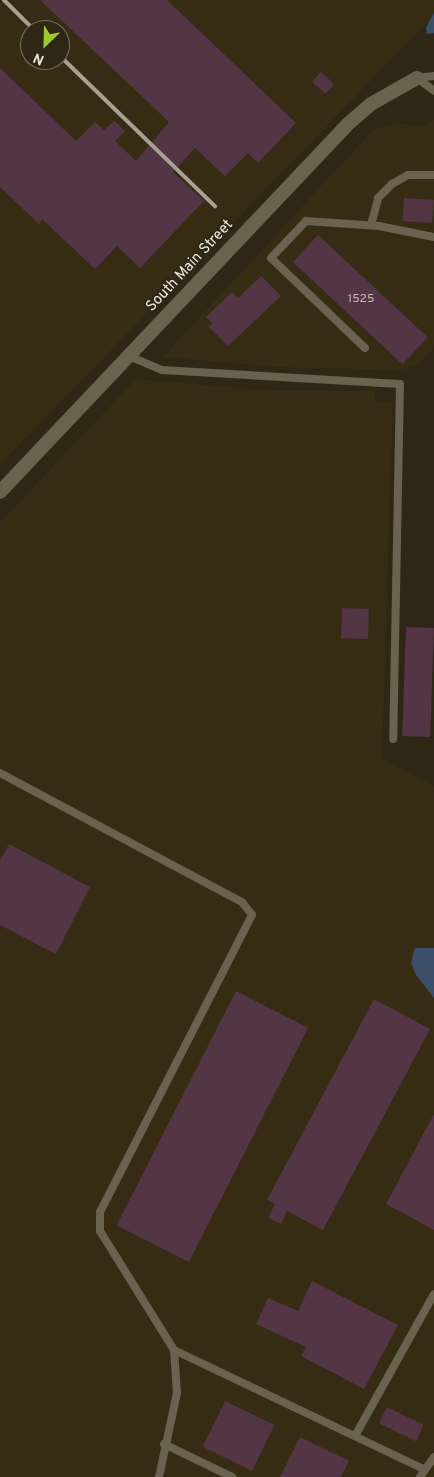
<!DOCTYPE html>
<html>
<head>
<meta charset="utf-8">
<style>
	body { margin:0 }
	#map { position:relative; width:434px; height:1477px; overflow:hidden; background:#2e2715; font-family:Overpass,sans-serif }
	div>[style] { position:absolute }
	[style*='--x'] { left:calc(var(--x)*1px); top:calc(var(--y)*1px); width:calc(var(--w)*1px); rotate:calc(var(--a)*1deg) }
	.built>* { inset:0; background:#352c13 }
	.water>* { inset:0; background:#3b4f6a }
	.building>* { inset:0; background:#543546; transform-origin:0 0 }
	.service>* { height:8px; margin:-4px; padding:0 4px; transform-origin:4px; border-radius:4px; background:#69624e }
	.minor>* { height:14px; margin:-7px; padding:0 7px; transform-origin:7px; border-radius:7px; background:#69624e }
	.rail>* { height:4px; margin:-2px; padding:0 2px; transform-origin:2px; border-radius:2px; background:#a6a193 }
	span { translate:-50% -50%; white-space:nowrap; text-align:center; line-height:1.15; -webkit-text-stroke:4px #2e2715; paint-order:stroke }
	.number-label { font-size:12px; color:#c6bbb6 }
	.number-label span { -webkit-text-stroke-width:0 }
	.street-label { font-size:15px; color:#ece8dc }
	.north { position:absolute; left:20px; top:20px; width:50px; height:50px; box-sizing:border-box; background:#2e2715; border:1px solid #7a7465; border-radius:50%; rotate:204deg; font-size:14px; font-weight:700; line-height:20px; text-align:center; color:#ece8dc }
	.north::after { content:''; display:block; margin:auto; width:18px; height:22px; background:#9dca2f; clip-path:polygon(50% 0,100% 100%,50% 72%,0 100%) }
</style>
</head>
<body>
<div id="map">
	<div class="built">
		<i style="clip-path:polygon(evenodd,0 0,434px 0,434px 15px,0 465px,0 0,30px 30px,60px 30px,60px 60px,30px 60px,30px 30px)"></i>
		<i style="clip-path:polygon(434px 120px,434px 347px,420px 364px,400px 370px,277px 367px,163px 357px,373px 130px,394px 123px,423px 126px)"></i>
		<i style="clip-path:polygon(136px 379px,278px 391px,375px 391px,375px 403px,393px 403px,382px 758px,434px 786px,434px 1477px,0 1477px,0 522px)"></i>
	</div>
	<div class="water">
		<i style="clip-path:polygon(434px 13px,434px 33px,427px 34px,426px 27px)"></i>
		<i style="clip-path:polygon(415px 948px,434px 948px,434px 998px,416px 975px,411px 962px)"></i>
	</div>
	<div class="building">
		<i style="clip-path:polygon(40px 0,167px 0,296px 123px,258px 163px,248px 153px,225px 176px,195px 148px,173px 172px,204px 201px,140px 268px,117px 246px,95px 269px,42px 219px,39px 224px,0 187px,0 68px,76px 141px,95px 122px,104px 130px,114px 121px,125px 131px,115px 141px,136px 161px,169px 122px)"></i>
		<i style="left:321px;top:72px;width:18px;height:13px;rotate:43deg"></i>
		<i style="left:404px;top:198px;width:30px;height:23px;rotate:4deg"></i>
		<i style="left:318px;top:235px;width:150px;height:37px;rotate:43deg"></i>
		<i style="clip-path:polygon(261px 276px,281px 296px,228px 346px,209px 327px,212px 323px,206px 317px,232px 292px,238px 298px)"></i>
		<i style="left:342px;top:608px;width:27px;height:30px;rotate:2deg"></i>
		<i style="left:406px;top:627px;width:28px;height:109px;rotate:2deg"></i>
		<i style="clip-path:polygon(9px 844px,90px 887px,56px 954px,0 925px,0 861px)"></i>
		<i style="left:236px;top:991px;width:81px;height:263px;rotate:27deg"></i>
		<i style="clip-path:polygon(374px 999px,430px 1029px,323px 1230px,287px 1211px,281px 1224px,268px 1218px,275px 1204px,267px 1200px)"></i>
		<i style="clip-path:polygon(434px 1114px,434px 1230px,386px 1204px)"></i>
		<i style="clip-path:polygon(312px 1281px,398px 1325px,364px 1389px,301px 1356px,306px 1347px,256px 1324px,268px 1298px,298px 1311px)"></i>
		<i style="left:225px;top:1401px;width:55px;height:51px;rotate:26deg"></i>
		<i style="left:387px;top:1407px;width:41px;height:18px;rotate:26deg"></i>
		<i style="clip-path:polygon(300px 1437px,349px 1461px,341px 1477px,280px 1477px)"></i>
	</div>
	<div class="service">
		<i style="--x:417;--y:78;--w:21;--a:37"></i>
		<i style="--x:417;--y:78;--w:17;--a:-7"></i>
		<i style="--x:371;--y:225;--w:28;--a:-75"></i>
		<i style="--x:378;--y:198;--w:20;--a:-45"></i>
		<i style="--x:392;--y:184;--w:18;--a:-29"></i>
		<i style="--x:408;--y:175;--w:26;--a:0"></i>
		<i style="--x:365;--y:348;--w:130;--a:-136.2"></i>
		<i style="--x:271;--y:258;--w:51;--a:-46.6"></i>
		<i style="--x:306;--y:221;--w:73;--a:3.9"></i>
		<i style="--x:379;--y:226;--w:56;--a:11.3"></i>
		<i style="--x:129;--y:356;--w:36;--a:23"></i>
		<i style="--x:162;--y:370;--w:238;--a:3.4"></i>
		<i style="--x:400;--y:384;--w:355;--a:91.1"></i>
		<i style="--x:0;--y:773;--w:274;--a:28.1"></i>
		<i style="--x:242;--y:902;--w:16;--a:52"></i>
		<i style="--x:252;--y:915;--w:334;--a:117.1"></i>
		<i style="--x:100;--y:1212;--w:19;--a:90"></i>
		<i style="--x:100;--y:1231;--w:140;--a:58.1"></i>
		<i style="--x:174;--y:1350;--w:277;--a:25.5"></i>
		<i style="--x:355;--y:1436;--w:162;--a:-60.9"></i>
		<i style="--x:164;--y:1444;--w:76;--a:25.9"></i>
		<i style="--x:159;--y:1477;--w:86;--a:-77.9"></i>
		<i style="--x:177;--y:1393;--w:43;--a:-94"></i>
		<i style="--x:420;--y:1477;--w:24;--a:-55"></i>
	</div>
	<div class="minor">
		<i style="--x:0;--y:492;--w:506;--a:-46.6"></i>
		<i style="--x:348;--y:124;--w:30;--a:-41"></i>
		<i style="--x:371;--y:104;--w:53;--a:-29.5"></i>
	</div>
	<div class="rail">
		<i style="--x:4;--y:0;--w:42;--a:45"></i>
		<i style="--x:60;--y:56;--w:216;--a:44.1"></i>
	</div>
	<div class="number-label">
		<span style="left:361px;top:300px">1525</span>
	</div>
	<div class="street-label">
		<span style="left:190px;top:266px;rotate:-47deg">South Main Street</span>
	</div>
	<div class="north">N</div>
</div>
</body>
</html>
